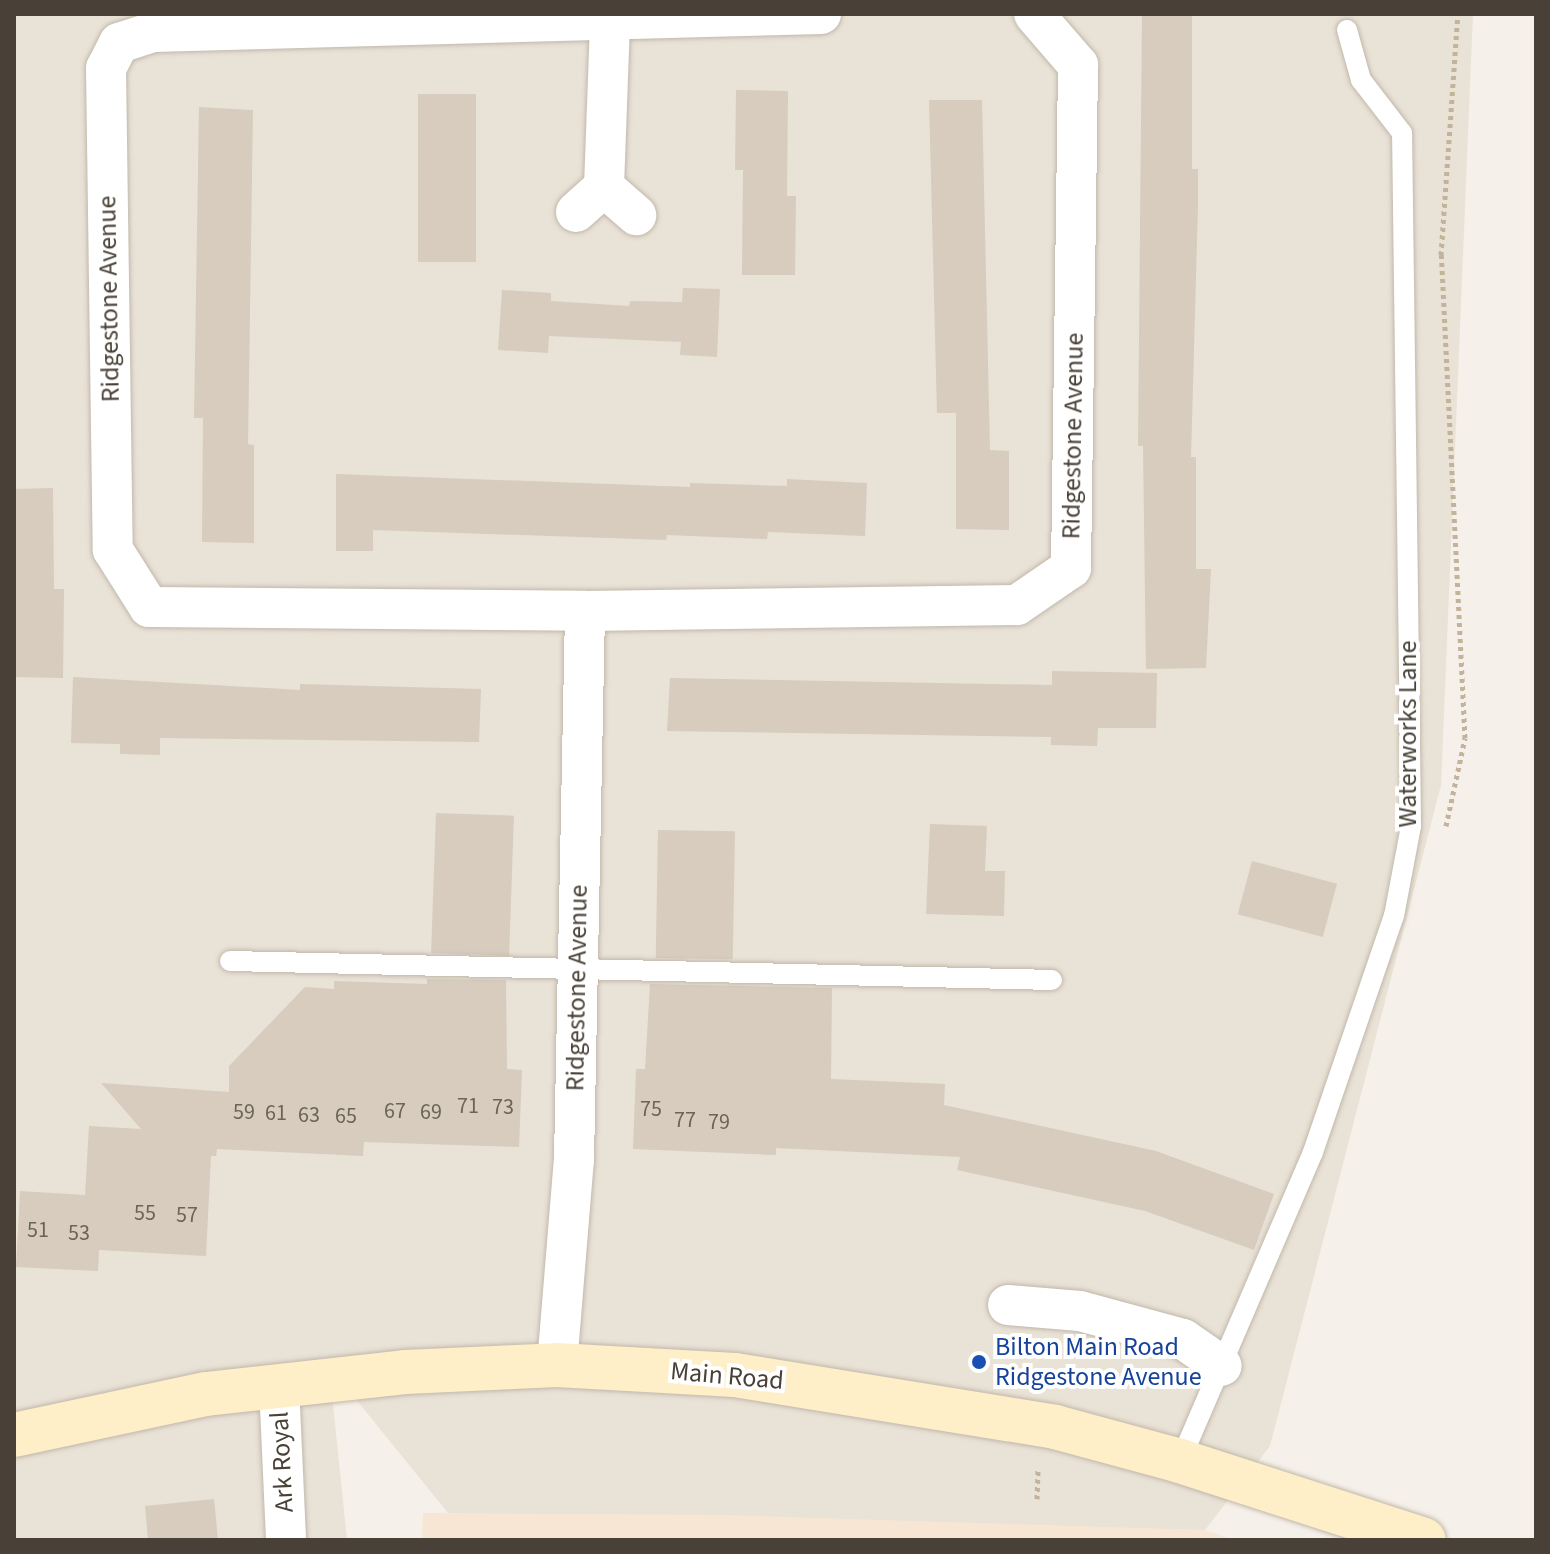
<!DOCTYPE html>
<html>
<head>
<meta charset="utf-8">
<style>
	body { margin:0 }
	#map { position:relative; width:1550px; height:1554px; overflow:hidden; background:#f5f0e9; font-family:"Source Sans 3",sans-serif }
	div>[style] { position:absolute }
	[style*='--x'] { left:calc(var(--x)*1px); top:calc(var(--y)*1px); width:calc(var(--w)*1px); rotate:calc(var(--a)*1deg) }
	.residential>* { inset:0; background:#e9e2d6 }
	.commercial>* { inset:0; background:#f7e6d3 }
	.building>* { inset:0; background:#d7ccbe; transform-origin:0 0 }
	.path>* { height:5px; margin-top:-2.5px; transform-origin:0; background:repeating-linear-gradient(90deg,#c3b39b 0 4px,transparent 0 8px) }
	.roads { filter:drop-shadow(0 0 2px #c1b8ab) drop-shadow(0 0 2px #c1b8ab) }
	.service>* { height:20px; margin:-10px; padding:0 10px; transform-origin:10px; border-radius:10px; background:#fff }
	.minor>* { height:40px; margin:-20px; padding:0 20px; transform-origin:20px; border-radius:20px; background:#fff }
	.secondary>* { height:44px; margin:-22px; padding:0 22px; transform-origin:22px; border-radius:22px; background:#ffefc8 }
	.dots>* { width:22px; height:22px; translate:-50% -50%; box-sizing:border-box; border:4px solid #fff; border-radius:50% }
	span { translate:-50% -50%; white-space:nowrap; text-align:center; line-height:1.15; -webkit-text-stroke:8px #fff; paint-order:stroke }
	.number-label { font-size:22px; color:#6c6459 }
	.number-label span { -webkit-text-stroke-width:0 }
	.street-label { font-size:26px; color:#494137 }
	.transit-label { font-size:26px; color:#164399 }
	.left { translate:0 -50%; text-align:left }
	.frame { position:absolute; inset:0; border:16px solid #494137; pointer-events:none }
</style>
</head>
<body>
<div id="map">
	<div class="residential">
		<i style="clip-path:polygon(14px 14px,1473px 14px,1441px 785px,1270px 1446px,1205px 1530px,448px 1513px,329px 1366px,347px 1540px,14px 1540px)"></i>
	</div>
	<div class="commercial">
		<i style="clip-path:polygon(423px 1513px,725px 1515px,1205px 1530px,1234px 1540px,422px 1540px)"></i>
	</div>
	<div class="building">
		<i style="clip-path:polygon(1142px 14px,1192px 14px,1192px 169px,1198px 169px,1198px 206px,1191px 457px,1196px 457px,1196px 569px,1211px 569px,1206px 668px,1146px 669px,1143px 446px,1138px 446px)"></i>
		<i style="clip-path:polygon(736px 90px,788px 91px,787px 196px,796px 196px,795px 275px,742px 275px,743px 170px,735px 170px)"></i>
		<i style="left:476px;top:94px;width:168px;height:58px;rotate:90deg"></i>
		<i style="clip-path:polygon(929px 100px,982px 100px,990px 450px,1009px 451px,1009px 530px,956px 529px,956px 413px,937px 413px)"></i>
		<i style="clip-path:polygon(199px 107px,253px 110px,248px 444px,254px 445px,254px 543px,202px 542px,203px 418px,194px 418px)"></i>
		<i style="clip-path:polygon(683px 288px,720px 289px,717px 357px,680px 355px,681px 342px,549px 336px,548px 353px,498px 350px,502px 290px,551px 293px,551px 301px,629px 306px,630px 301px,682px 302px)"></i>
		<i style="clip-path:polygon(336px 474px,690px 487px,690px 483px,787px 486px,787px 479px,867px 483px,865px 536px,768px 532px,767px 539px,667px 535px,666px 540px,373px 530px,373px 551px,336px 551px)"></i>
		<i style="clip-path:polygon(53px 488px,54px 589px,64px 589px,63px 678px,14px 677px,14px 489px)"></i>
		<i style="clip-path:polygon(1052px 671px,1157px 673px,1156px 728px,1098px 728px,1097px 746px,1051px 745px,1051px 737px,667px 731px,670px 678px,1052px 685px)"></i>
		<i style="clip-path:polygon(73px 677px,300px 690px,300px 684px,481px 689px,479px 742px,160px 738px,160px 755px,120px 754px,120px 744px,71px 743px)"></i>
		<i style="left:436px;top:813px;width:78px;height:140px;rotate:2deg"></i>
		<i style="clip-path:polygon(930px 824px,987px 826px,985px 871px,1005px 871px,1004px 916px,926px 914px)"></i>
		<i style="left:658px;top:830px;width:77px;height:128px;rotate:1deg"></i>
		<i style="left:1252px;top:861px;width:88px;height:55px;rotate:15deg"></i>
		<i style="clip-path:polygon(427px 979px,506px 980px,507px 1069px,522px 1070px,519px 1147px,364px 1142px,363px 1156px,217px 1149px,216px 1156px,211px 1156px,206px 1256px,99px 1250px,98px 1271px,16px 1267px,20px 1191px,85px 1195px,89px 1126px,141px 1129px,101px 1083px,229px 1092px,229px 1066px,305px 987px,334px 989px,334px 981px,427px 984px)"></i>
		<i style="clip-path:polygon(650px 984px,832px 988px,831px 1079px,945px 1084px,944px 1105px,1156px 1151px,1274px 1194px,1254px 1250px,1145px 1211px,957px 1170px,960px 1157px,776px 1148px,776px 1155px,633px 1149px,636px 1069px,645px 1069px)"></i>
		<i style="clip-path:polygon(214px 1499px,218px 1540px,148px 1540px,145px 1506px)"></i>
	</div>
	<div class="path">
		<i style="--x:1446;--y:826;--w:90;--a:-77.8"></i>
		<i style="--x:1465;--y:738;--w:484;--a:-92.8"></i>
		<i style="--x:1441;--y:255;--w:242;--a:-86"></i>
		<i style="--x:1037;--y:1499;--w:31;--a:-88"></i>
	</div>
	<div class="roads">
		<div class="service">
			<i style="--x:230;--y:961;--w:822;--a:1.32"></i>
			<i style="--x:1180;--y:1461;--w:336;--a:-66.7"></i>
			<i style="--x:1313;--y:1152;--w:250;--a:-71.1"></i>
			<i style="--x:1394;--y:916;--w:92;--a:-79.3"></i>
			<i style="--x:1411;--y:826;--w:693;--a:-90.74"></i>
			<i style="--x:1402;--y:133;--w:67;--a:-127.7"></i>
			<i style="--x:1361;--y:80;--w:52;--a:-105.6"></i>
		</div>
		<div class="minor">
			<i style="--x:821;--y:14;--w:668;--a:178.46"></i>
			<i style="--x:153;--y:32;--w:36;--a:162"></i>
			<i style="--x:119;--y:43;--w:28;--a:117"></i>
			<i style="--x:106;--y:68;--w:482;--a:89.2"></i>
			<i style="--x:113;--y:550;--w:67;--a:57.7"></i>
			<i style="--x:149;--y:607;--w:436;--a:0.5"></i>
			<i style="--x:585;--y:611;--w:432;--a:-0.8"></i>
			<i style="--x:1017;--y:605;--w:65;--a:-34.4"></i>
			<i style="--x:1071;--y:568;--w:503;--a:-89.2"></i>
			<i style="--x:1078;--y:65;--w:67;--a:-130.8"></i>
			<i style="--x:604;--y:187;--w:164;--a:-87.9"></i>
			<i style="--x:576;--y:212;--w:38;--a:-42"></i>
			<i style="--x:604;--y:187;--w:43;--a:41.2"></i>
			<i style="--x:1008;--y:1305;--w:72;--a:4.8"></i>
			<i style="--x:1080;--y:1311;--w:107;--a:15.2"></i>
			<i style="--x:1183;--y:1339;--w:47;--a:34.7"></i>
			<i style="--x:557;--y:1365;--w:206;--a:-85.3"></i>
			<i style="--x:574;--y:1160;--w:549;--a:-88.85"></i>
			<i style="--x:279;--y:1385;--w:155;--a:87.4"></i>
		</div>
		<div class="secondary">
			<i style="--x:14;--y:1435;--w:196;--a:-12.1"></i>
			<i style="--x:206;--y:1394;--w:200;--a:-6.3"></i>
			<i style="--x:405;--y:1372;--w:152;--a:-2.6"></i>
			<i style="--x:557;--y:1365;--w:178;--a:3.2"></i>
			<i style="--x:735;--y:1375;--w:324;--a:9.2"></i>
			<i style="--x:1055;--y:1427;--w:130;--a:15.2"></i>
			<i style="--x:1180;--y:1461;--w:256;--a:17.9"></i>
		</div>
	</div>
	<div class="dots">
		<i style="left:979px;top:1362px;background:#1a4fb4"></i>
	</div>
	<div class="number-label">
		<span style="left:468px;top:1107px">71</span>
		<span style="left:503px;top:1108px">73</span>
		<span style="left:651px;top:1110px">75</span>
		<span style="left:395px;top:1112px">67</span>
		<span style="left:244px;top:1113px">59</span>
		<span style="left:431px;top:1113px">69</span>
		<span style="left:276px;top:1114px">61</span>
		<span style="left:309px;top:1116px">63</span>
		<span style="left:346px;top:1117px">65</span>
		<span style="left:685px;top:1121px">77</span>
		<span style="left:719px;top:1123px">79</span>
		<span style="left:145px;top:1214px">55</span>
		<span style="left:187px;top:1216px">57</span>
		<span style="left:38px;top:1231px">51</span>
		<span style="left:79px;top:1234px">53</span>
	</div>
	<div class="street-label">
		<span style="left:109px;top:299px;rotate:-91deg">Ridgestone Avenue</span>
		<span style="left:1073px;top:436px;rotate:-89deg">Ridgestone Avenue</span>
		<span style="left:1408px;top:734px;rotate:-90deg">Waterworks Lane</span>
		<span style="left:577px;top:988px;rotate:-89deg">Ridgestone Avenue</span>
		<span style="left:727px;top:1376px;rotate:5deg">Main Road</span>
		<span style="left:282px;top:1462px;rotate:-93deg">Ark Royal</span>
	</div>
	<div class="transit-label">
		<span class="left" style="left:995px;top:1362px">Bilton Main Road<br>Ridgestone Avenue</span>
	</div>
	<div class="frame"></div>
</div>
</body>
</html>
